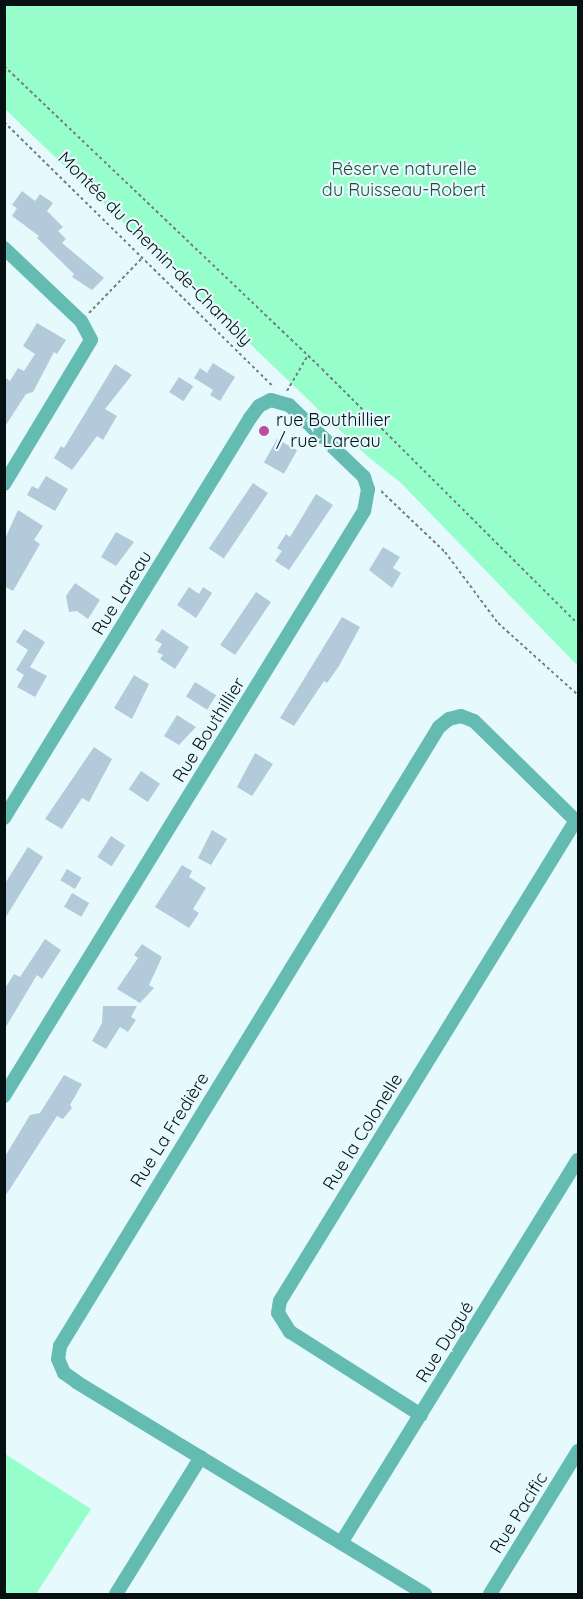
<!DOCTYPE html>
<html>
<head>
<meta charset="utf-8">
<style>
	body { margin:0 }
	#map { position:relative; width:583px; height:1599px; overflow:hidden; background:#e6fafe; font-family:Quicksand,sans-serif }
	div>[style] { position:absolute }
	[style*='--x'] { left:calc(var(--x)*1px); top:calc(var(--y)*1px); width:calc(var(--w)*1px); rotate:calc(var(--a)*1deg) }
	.green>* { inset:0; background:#96feca }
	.building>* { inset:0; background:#b2cada; transform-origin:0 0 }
	.path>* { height:2px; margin-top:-1px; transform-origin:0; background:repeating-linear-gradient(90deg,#718184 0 3px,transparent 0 6px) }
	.street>* { height:14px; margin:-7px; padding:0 7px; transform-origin:7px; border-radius:7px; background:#64bbb2 }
	.dots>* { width:16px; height:16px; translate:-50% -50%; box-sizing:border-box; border:3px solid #e6fafe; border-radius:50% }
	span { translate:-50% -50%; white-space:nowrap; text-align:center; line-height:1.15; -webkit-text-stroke:4.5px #e6fafe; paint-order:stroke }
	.park-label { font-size:18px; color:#204f39 }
	.street-label { font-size:18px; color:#051013 }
	.poi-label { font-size:18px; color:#051013 }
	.left { translate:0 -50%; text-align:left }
	.frame { position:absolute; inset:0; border:6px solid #051013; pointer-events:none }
</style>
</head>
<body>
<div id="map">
	<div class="green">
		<i style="clip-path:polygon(4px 5px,578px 5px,578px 666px,401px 483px,366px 455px,5px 109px)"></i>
		<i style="clip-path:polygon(5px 1454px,91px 1509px,36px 1594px,5px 1594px)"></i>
	</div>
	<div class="building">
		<i style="clip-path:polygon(22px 191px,35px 201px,40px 194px,53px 203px,47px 211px,63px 227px,58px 231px,66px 239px,62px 243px,104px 278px,92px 290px,72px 277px,74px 274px,37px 238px,39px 236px,12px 216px,17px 208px,12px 205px)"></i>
		<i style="clip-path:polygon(37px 323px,66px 340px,57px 354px,54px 352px,33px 392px,26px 394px,4px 428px,4px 377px,10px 381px,18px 368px,24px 371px,35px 354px,23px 346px)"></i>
		<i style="clip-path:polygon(213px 363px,235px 377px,220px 401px,210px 395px,213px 390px,194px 378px,200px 368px,207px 373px)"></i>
		<i style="clip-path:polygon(115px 364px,132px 375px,105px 409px,117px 416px,103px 440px,97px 436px,72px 470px,54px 458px,61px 446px,64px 448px)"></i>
		<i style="left:179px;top:377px;width:17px;height:18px;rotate:33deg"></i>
		<i style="left:277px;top:439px;width:23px;height:27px;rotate:29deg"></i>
		<i style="clip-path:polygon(46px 476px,68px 489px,55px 511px,27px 495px,32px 486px,38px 489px)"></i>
		<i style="left:253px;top:483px;width:18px;height:79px;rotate:34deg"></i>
		<i style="clip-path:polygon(316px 494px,333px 505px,289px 570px,275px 561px,282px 551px,277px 548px,286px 534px,290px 537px)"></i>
		<i style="clip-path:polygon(18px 510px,43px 526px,34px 540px,40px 544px,13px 591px,4px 586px,4px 541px)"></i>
		<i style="clip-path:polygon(116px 532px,134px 542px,116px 566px,101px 557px)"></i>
		<i style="clip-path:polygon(383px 547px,400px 557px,393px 568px,401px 573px,392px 588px,369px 570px)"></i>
		<i style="clip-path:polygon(75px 583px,100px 600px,88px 619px,77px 611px,69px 612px,66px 596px)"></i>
		<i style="clip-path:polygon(189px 587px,199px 594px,203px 587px,212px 593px,196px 618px,177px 605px)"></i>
		<i style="left:256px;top:592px;width:18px;height:64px;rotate:34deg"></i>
		<i style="clip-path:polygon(342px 617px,360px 627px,339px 666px,327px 683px,324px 681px,294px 726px,280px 718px)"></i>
		<i style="clip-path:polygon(24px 629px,45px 642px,30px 667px,47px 676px,35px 697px,17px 687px,24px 675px,16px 670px,28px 650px,16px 642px)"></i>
		<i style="clip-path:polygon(162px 629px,189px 647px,175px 669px,160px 659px,163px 655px,157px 652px,162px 644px,155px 640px)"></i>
		<i style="clip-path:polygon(134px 675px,149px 684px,132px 719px,114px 708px)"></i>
		<i style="left:195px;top:682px;width:25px;height:17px;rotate:32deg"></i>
		<i style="clip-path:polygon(177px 715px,196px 727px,179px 745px,164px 736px)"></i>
		<i style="clip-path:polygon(94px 747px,112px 759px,89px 802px,82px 798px,62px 829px,45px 819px)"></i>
		<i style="clip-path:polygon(255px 753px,273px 764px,252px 796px,237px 787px)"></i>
		<i style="left:141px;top:771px;width:23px;height:22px;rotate:34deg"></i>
		<i style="clip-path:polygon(212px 830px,227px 839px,211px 865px,198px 858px)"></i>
		<i style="left:111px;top:836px;width:17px;height:25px;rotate:33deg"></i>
		<i style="clip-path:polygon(28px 847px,43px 857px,4px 920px,4px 885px)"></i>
		<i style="clip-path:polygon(182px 865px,192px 871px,189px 877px,206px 888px,193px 909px,199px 913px,189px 928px,155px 907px)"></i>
		<i style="left:67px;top:869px;width:17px;height:13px;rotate:31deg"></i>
		<i style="left:72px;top:893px;width:20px;height:16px;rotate:30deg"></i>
		<i style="clip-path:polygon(45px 939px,61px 950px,42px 979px,37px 975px,4px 1030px,4px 990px,14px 974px,20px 977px)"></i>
		<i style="clip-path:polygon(142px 944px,162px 957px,149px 985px,154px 988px,140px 1003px,117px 989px,138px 958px,134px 955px)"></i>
		<i style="clip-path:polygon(103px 1006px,137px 1006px,131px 1017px,136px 1020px,128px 1032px,120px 1027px,106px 1049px,92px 1041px,102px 1023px)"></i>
		<i style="clip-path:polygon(64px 1075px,82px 1084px,70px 1105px,72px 1108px,63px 1119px,57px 1116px,4px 1198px,4px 1158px,30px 1115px,40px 1113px)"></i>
	</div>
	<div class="path">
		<i style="--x:4;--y:66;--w:439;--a:43.6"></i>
		<i style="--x:322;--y:369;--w:361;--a:44.9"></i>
		<i style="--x:4;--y:122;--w:378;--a:44.5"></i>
		<i style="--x:89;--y:313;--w:78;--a:-46"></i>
		<i style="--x:287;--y:391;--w:42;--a:-59.7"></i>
		<i style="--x:381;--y:491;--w:88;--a:43.6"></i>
		<i style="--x:445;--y:552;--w:89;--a:53.3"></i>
		<i style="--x:498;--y:623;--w:108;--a:42"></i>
	</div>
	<div class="street">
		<i style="--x:4;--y:248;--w:106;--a:43.5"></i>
		<i style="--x:81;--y:321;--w:21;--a:62"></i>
		<i style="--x:91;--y:340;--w:168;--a:121.1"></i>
		<i style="--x:4;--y:818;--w:470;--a:-58.4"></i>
		<i style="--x:250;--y:418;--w:15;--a:-53"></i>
		<i style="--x:259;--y:406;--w:13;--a:-27"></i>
		<i style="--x:271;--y:400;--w:19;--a:16"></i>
		<i style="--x:289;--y:405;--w:104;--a:43.8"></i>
		<i style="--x:364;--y:477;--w:13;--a:72"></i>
		<i style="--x:368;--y:489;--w:22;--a:100"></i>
		<i style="--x:364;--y:511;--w:687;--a:121.61"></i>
		<i style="--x:421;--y:1415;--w:155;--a:-147.6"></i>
		<i style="--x:290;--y:1332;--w:22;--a:-122"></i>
		<i style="--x:278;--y:1313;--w:12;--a:-81"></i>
		<i style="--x:280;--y:1301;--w:565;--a:-58.39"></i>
		<i style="--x:341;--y:1543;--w:450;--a:-58.3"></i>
		<i style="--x:116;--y:1594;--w:161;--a:-58.2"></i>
		<i style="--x:425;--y:1594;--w:407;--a:-148.7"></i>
		<i style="--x:77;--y:1382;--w:16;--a:-145"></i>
		<i style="--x:64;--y:1373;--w:15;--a:-113"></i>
		<i style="--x:58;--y:1359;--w:13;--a:-81"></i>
		<i style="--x:60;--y:1346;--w:726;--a:-58.52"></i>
		<i style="--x:439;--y:727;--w:13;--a:-39"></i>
		<i style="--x:449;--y:719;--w:12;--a:-14"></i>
		<i style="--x:461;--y:716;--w:14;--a:21"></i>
		<i style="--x:474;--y:721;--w:146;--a:44.4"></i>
		<i style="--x:490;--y:1594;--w:168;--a:-58.4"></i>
	</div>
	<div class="dots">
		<i style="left:264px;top:431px;background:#c14ba1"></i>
	</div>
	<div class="park-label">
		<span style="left:404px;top:180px">Réserve naturelle<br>du Ruisseau-Robert</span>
	</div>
	<div class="street-label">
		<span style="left:155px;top:249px;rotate:45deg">Montée du Chemin-de-Chambly</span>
		<span style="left:122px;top:593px;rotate:-58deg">Rue Lareau</span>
		<span style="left:209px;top:730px;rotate:-58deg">Rue Bouthillier</span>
		<span style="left:170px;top:1130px;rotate:-58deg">Rue La Fredière</span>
		<span style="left:363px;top:1132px;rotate:-58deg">Rue la Colonelle</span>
		<span style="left:445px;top:1342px;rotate:-58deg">Rue Dugué</span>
		<span style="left:519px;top:1513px;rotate:-58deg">Rue Pacific</span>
	</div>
	<div class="poi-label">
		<span class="left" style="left:276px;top:431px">rue Bouthillier<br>/ rue Lareau</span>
	</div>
	<div class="frame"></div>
</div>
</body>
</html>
